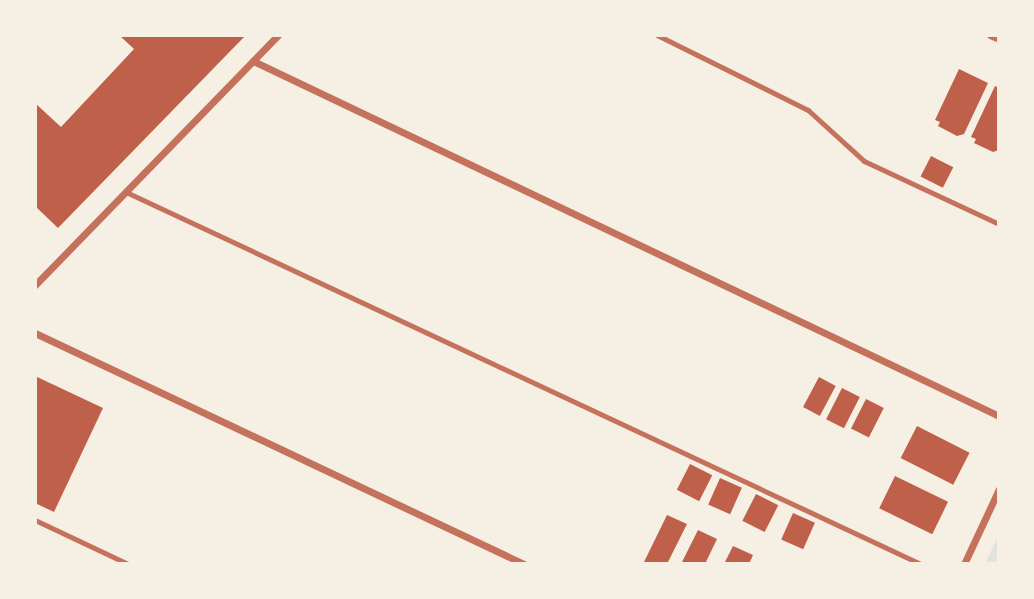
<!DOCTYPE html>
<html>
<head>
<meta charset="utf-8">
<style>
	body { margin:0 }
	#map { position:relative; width:1034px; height:599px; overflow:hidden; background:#f6efe4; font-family:Mulish,sans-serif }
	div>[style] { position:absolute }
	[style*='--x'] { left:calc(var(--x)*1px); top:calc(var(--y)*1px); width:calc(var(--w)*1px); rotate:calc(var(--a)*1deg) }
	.green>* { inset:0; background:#e2e4dc }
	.building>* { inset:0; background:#bf614a; transform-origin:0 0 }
	.service>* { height:5px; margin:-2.5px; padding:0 2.5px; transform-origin:2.5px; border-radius:2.5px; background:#c5725c }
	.minor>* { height:7px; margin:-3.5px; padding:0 3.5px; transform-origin:3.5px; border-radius:3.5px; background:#c5725c }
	span { translate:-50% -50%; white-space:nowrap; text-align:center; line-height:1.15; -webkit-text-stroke:7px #f6efe4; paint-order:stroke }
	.frame { position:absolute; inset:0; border:37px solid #f6efe4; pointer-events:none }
</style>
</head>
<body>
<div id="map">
	<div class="green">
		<i style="clip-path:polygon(999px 534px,999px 564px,985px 564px)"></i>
	</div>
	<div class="building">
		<i style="clip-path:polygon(119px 35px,246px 35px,58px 228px,35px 206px,35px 103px,61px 127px,134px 49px)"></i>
		<i style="clip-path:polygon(959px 69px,988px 83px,964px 134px,957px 136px,938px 126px,940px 122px,935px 120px)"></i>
		<i style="clip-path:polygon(995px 86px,999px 88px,999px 150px,993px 152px,974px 143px,976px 139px,971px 137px)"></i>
		<i style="left:931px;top:156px;width:25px;height:23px;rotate:27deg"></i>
		<i style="clip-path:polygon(35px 376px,103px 408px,54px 512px,35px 503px)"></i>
		<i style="left:819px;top:377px;width:19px;height:34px;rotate:28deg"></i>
		<i style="left:842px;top:388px;width:20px;height:35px;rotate:27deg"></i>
		<i style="left:866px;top:399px;width:20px;height:33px;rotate:27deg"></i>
		<i style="left:917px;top:426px;width:59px;height:36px;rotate:27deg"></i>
		<i style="left:690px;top:464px;width:25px;height:29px;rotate:27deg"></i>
		<i style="left:895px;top:476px;width:59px;height:36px;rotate:26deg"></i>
		<i style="left:720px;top:478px;width:24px;height:29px;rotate:24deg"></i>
		<i style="left:756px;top:494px;width:25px;height:30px;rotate:27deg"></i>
		<i style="left:793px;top:513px;width:24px;height:29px;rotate:24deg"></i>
		<i style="clip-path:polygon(667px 515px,687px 524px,667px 564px,643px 564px)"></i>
		<i style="clip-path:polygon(698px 530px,717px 539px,705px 564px,681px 564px)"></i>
		<i style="clip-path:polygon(733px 546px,753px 555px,749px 564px,724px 564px)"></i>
	</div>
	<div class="service">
		<i style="--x:657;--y:35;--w:169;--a:26.4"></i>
		<i style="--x:808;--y:110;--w:76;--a:42.3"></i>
		<i style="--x:864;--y:161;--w:149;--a:25"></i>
		<i style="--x:126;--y:192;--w:878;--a:25.08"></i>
		<i style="--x:35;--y:520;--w:103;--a:25.3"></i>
	</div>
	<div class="minor">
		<i style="--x:990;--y:35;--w:10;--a:24"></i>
		<i style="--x:253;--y:61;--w:826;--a:25.45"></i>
		<i style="--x:35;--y:285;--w:349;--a:-45.8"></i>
		<i style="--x:35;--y:333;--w:541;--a:25.29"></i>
		<i style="--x:964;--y:564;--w:83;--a:-65"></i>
	</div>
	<div class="frame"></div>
</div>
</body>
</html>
